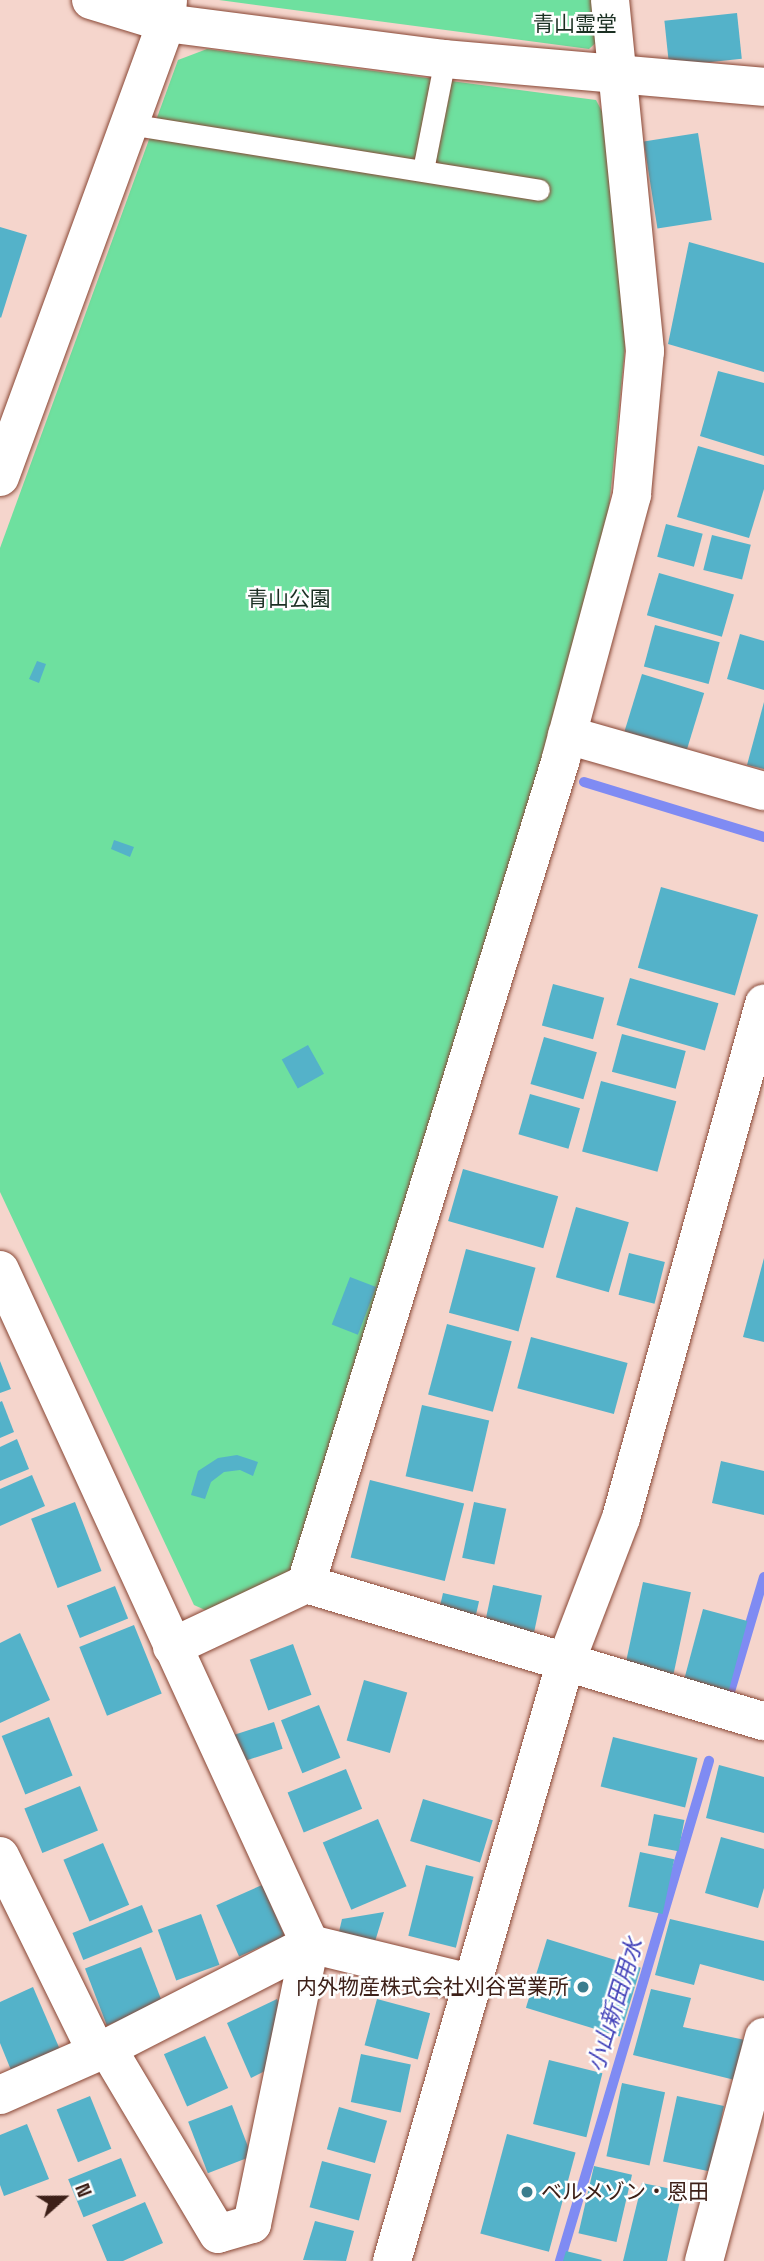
<!DOCTYPE html>
<html>
<head>
<meta charset="utf-8">
<style>
	body { margin:0 }
	#map { position:relative; width:764px; height:2261px; overflow:hidden; background:#f5d5cc; font-family:"Space Grotesk","Noto Sans JP",sans-serif }
	div>[style] { position:absolute }
	[style*='--x'] { left:calc(var(--x)*1px); top:calc(var(--y)*1px); width:calc(var(--w)*1px); rotate:calc(var(--a)*1deg) }
	.green>* { inset:0; background:#6ee09f }
	.stream>* { height:10px; margin:-5px; padding:0 5px; transform-origin:5px; border-radius:5px; background:#7f8bf3 }
	.building>* { inset:0; background:#54b2c9; transform-origin:0 0 }
	.roads { filter:drop-shadow(0 0 2px #894735) drop-shadow(0 0 2px #894735) }
	.lane>* { height:21px; margin:-10.5px; padding:0 10.5px; transform-origin:10.5px; border-radius:10.5px; background:#fff }
	.street>* { height:38px; margin:-19px; padding:0 19px; transform-origin:19px; border-radius:19px; background:#fff }
	.secondary>* { height:38px; margin:-19px; padding:0 19px; transform-origin:19px; border-radius:19px; background:#fff }
	.dots>* { width:19px; height:19px; translate:-50% -50%; box-sizing:border-box; border:4px solid #fefefe; border-radius:50% }
	span { translate:-50% -50%; white-space:nowrap; text-align:center; line-height:1.15; -webkit-text-stroke:5px #fefefe; paint-order:stroke }
	.park-label { font-size:21px; color:#1a2f22 }
	.poi-label { font-size:21px; color:#3d2018 }
	.right { translate:-100% -50%; text-align:right }
	.left { translate:0 -50%; text-align:left }
	.water-label { font-size:23px; color:#4242b9; font-style:italic }
	.north { position:absolute; left:28px; top:2163px; width:70px; height:70px; -webkit-text-stroke:5px #fefefe; paint-order:stroke; rotate:69deg; font-size:19px; font-weight:700; line-height:28px; text-align:center; color:#3d2018 }
	.north::after { content:''; display:block; margin:auto; width:24px; height:32px; background:#3d2018; clip-path:polygon(50% 0,100% 100%,50% 72%,0 100%) }
</style>
</head>
<body>
<div id="map">
	<div class="green">
		<i style="clip-path:polygon(219px 0,598px 0,601px 38px,589px 49px)"></i>
		<i style="clip-path:polygon(207px 49px,596px 100px,609px 125px,625px 347px,607px 528px,548px 747px,298px 1579px,216px 1615px,194px 1605px,0 1192px,0 548px,178px 60px)"></i>
	</div>
	<div class="stream">
		<i style="--x:584;--y:782;--w:188;--a:17"></i>
		<i style="--x:729;--y:1695;--w:123;--a:-73.5"></i>
		<i style="--x:560;--y:2261;--w:522;--a:-73.41"></i>
	</div>
	<div class="building">
		<i style="left:737px;top:13px;width:46px;height:73px;rotate:84deg"></i>
		<i style="left:698px;top:133px;width:88px;height:55px;rotate:81deg"></i>
		<i style="clip-path:polygon(0 227px,27px 235px,1px 318px,0 317px)"></i>
		<i style="clip-path:polygon(689px 242px,764px 263px,764px 372px,668px 344px)"></i>
		<i style="clip-path:polygon(718px 371px,764px 383px,764px 456px,700px 436px)"></i>
		<i style="clip-path:polygon(698px 446px,764px 465px,764px 489px,749px 538px,677px 517px)"></i>
		<i style="left:666px;top:524px;width:38px;height:34px;rotate:15deg"></i>
		<i style="left:712px;top:535px;width:40px;height:36px;rotate:14deg"></i>
		<i style="left:659px;top:573px;width:78px;height:44px;rotate:16deg"></i>
		<i style="left:655px;top:625px;width:67px;height:43px;rotate:15deg"></i>
		<i style="clip-path:polygon(740px 634px,764px 641px,764px 690px,727px 679px)"></i>
		<i style="clip-path:polygon(37px 661px,46px 664px,39px 683px,29px 679px)"></i>
		<i style="left:642px;top:674px;width:65px;height:60px;rotate:17deg"></i>
		<i style="clip-path:polygon(764px 702px,764px 769px,747px 765px)"></i>
		<i style="clip-path:polygon(114px 840px,134px 847px,130px 857px,111px 849px)"></i>
		<i style="left:661px;top:887px;width:101px;height:84px;rotate:16deg"></i>
		<i style="left:630px;top:978px;width:92px;height:49px;rotate:16deg"></i>
		<i style="left:553px;top:984px;width:53px;height:43px;rotate:15deg"></i>
		<i style="left:622px;top:1034px;width:66px;height:39px;rotate:15deg"></i>
		<i style="left:544px;top:1037px;width:55px;height:49px;rotate:16deg"></i>
		<i style="left:308px;top:1045px;width:33px;height:30px;rotate:61deg"></i>
		<i style="left:601px;top:1081px;width:78px;height:73px;rotate:15deg"></i>
		<i style="left:530px;top:1094px;width:52px;height:42px;rotate:16deg"></i>
		<i style="left:463px;top:1169px;width:99px;height:54px;rotate:16deg"></i>
		<i style="left:576px;top:1207px;width:55px;height:73px;rotate:16deg"></i>
		<i style="left:466px;top:1249px;width:72px;height:66px;rotate:15deg"></i>
		<i style="left:629px;top:1253px;width:37px;height:43px;rotate:14deg"></i>
		<i style="clip-path:polygon(764px 1258px,764px 1342px,743px 1337px)"></i>
		<i style="left:350px;top:1277px;width:28px;height:51px;rotate:21deg"></i>
		<i style="left:447px;top:1324px;width:67px;height:73px;rotate:15deg"></i>
		<i style="left:531px;top:1337px;width:100px;height:53px;rotate:15deg"></i>
		<i style="clip-path:polygon(0 1361px,11px 1389px,0 1393px)"></i>
		<i style="clip-path:polygon(2px 1401px,14px 1432px,0 1438px,0 1402px)"></i>
		<i style="left:422px;top:1405px;width:69px;height:73px;rotate:13deg"></i>
		<i style="clip-path:polygon(17px 1439px,29px 1469px,0 1481px,0 1447px)"></i>
		<i style="clip-path:polygon(237px 1455px,258px 1462px,253px 1476px,240px 1470px,224px 1472px,211px 1482px,205px 1499px,191px 1495px,198px 1471px,218px 1458px)"></i>
		<i style="clip-path:polygon(721px 1461px,764px 1471px,764px 1515px,712px 1503px)"></i>
		<i style="clip-path:polygon(32px 1475px,45px 1506px,0 1526px,0 1489px)"></i>
		<i style="left:370px;top:1480px;width:97px;height:80px;rotate:14deg"></i>
		<i style="left:75px;top:1502px;width:74px;height:47px;rotate:69deg"></i>
		<i style="left:474px;top:1502px;width:33px;height:57px;rotate:12deg"></i>
		<i style="left:643px;top:1582px;width:49px;height:99px;rotate:12deg"></i>
		<i style="left:493px;top:1585px;width:50px;height:49px;rotate:12deg"></i>
		<i style="left:115px;top:1586px;width:35px;height:52px;rotate:68deg"></i>
		<i style="left:443px;top:1593px;width:37px;height:32px;rotate:13deg"></i>
		<i style="left:703px;top:1609px;width:46px;height:77px;rotate:15deg"></i>
		<i style="left:134px;top:1625px;width:74px;height:59px;rotate:68deg"></i>
		<i style="clip-path:polygon(20px 1633px,50px 1700px,0 1723px,0 1643px)"></i>
		<i style="left:293px;top:1644px;width:54px;height:46px;rotate:70deg"></i>
		<i style="left:364px;top:1680px;width:45px;height:63px;rotate:16deg"></i>
		<i style="left:319px;top:1705px;width:57px;height:41px;rotate:68deg"></i>
		<i style="left:49px;top:1717px;width:63px;height:51px;rotate:68deg"></i>
		<i style="left:274px;top:1722px;width:28px;height:44px;rotate:72deg"></i>
		<i style="left:613px;top:1737px;width:87px;height:51px;rotate:14deg"></i>
		<i style="clip-path:polygon(719px 1765px,764px 1777px,764px 1833px,706px 1818px)"></i>
		<i style="left:346px;top:1769px;width:43px;height:63px;rotate:68deg"></i>
		<i style="left:80px;top:1786px;width:48px;height:60px;rotate:68deg"></i>
		<i style="left:423px;top:1799px;width:73px;height:44px;rotate:17deg"></i>
		<i style="left:654px;top:1814px;width:31px;height:32px;rotate:11deg"></i>
		<i style="left:378px;top:1819px;width:73px;height:60px;rotate:67deg"></i>
		<i style="clip-path:polygon(721px 1837px,764px 1849px,764px 1888px,758px 1908px,705px 1893px)"></i>
		<i style="left:103px;top:1843px;width:67px;height:43px;rotate:67deg"></i>
		<i style="left:640px;top:1852px;width:35px;height:56px;rotate:12deg"></i>
		<i style="left:426px;top:1865px;width:49px;height:73px;rotate:14deg"></i>
		<i style="left:262px;top:1885px;width:56px;height:50px;rotate:66deg"></i>
		<i style="left:142px;top:1905px;width:29px;height:75px;rotate:68deg"></i>
		<i style="clip-path:polygon(384px 1912px,370px 1958px,335px 1949px,342px 1919px)"></i>
		<i style="left:201px;top:1914px;width:54px;height:46px;rotate:70deg"></i>
		<i style="clip-path:polygon(670px 1919px,764px 1941px,764px 1981px,700px 1964px,694px 1985px,655px 1975px)"></i>
		<i style="left:547px;top:1939px;width:98px;height:72px;rotate:17deg"></i>
		<i style="left:141px;top:1947px;width:61px;height:60px;rotate:69deg"></i>
		<i style="clip-path:polygon(33px 1987px,64px 2059px,15px 2080px,0 2043px,0 2002px)"></i>
		<i style="clip-path:polygon(651px 1989px,691px 1998px,683px 2027px,750px 2041px,739px 2081px,633px 2055px)"></i>
		<i style="clip-path:polygon(277px 1999px,290px 2031px,281px 2063px,251px 2078px,227px 2023px)"></i>
		<i style="left:377px;top:1999px;width:55px;height:48px;rotate:15deg"></i>
		<i style="left:205px;top:2036px;width:57px;height:45px;rotate:66deg"></i>
		<i style="left:361px;top:2054px;width:51px;height:49px;rotate:12deg"></i>
		<i style="left:549px;top:2060px;width:55px;height:66px;rotate:14deg"></i>
		<i style="left:622px;top:2083px;width:44px;height:75px;rotate:12deg"></i>
		<i style="left:90px;top:2096px;width:57px;height:36px;rotate:68deg"></i>
		<i style="left:677px;top:2096px;width:48px;height:67px;rotate:12deg"></i>
		<i style="left:232px;top:2105px;width:55px;height:47px;rotate:69deg"></i>
		<i style="left:339px;top:2107px;width:50px;height:44px;rotate:16deg"></i>
		<i style="clip-path:polygon(27px 2124px,49px 2179px,4px 2196px,0 2185px,0 2135px)"></i>
		<i style="left:507px;top:2134px;width:71px;height:103px;rotate:15deg"></i>
		<i style="left:121px;top:2158px;width:41px;height:57px;rotate:68deg"></i>
		<i style="left:322px;top:2161px;width:51px;height:48px;rotate:15deg"></i>
		<i style="left:594px;top:2166px;width:39px;height:69px;rotate:13deg"></i>
		<i style="clip-path:polygon(642px 2183px,682px 2191px,667px 2261px,623px 2261px)"></i>
		<i style="clip-path:polygon(145px 2202px,163px 2243px,123px 2261px,107px 2261px,92px 2225px)"></i>
		<i style="clip-path:polygon(315px 2221px,354px 2231px,346px 2261px,303px 2260px)"></i>
		<i style="clip-path:polygon(566px 2251px,602px 2260px,601px 2261px,563px 2261px)"></i>
	</div>
	<div class="roads">
		<div class="lane">
			<i style="--x:129;--y:124;--w:415;--a:9.1"></i>
			<i style="--x:423;--y:170;--w:113;--a:-78.8"></i>
		</div>
		<div class="street">
			<i style="--x:91;--y:0;--w:78;--a:17"></i>
			<i style="--x:166;--y:23;--w:281;--a:7.4"></i>
			<i style="--x:445;--y:59;--w:320;--a:5"></i>
			<i style="--x:610;--y:0;--w:353;--a:84.3"></i>
			<i style="--x:645;--y:351;--w:145;--a:95.2"></i>
			<i style="--x:632;--y:495;--w:273;--a:105.1"></i>
			<i style="--x:561;--y:759;--w:864;--a:107.18"></i>
			<i style="--x:306;--y:1584;--w:478;--a:16.7"></i>
			<i style="--x:0;--y:477;--w:483;--a:-69.9"></i>
			<i style="--x:166;--y:23;--w:23;--a:-85"></i>
			<i style="--x:567;--y:735;--w:205;--a:15.9"></i>
			<i style="--x:0;--y:1270;--w:742;--a:65.3"></i>
			<i style="--x:310;--y:1944;--w:286;--a:101.7"></i>
			<i style="--x:252;--y:2224;--w:35;--a:164"></i>
			<i style="--x:218;--y:2234;--w:217;--a:-120.8"></i>
			<i style="--x:172;--y:1647;--w:148;--a:-25.2"></i>
			<i style="--x:0;--y:1856;--w:217;--a:63.8"></i>
			<i style="--x:0;--y:2095;--w:117;--a:-23.7"></i>
			<i style="--x:107;--y:2048;--w:228;--a:-27.1"></i>
			<i style="--x:310;--y:1944;--w:169;--a:13.7"></i>
			<i style="--x:704;--y:2261;--w:232;--a:-75"></i>
		</div>
		<div class="secondary">
			<i style="--x:392;--y:2261;--w:622;--a:-73.84"></i>
			<i style="--x:565;--y:1664;--w:156;--a:-69"></i>
			<i style="--x:621;--y:1518;--w:534;--a:-74.45"></i>
		</div>
	</div>
	<div class="dots">
		<i style="left:583px;top:1987px;background:#3a7d8d"></i>
		<i style="left:527px;top:2192px;background:#3a7d8d"></i>
	</div>
	<div class="park-label">
		<span style="left:575px;top:24px">青山霊堂</span>
		<span style="left:289px;top:599px">青山公園</span>
	</div>
	<div class="poi-label">
		<span class="right" style="left:569px;top:1987px">内外物産株式会社刈谷営業所</span>
		<span class="left" style="left:541px;top:2192px">ベルメゾン・恩田</span>
	</div>
	<div class="water-label">
		<span style="left:615px;top:2005px;rotate:-73deg">小山新田用水</span>
	</div>
	<div class="north">N</div>
</div>
</body>
</html>
